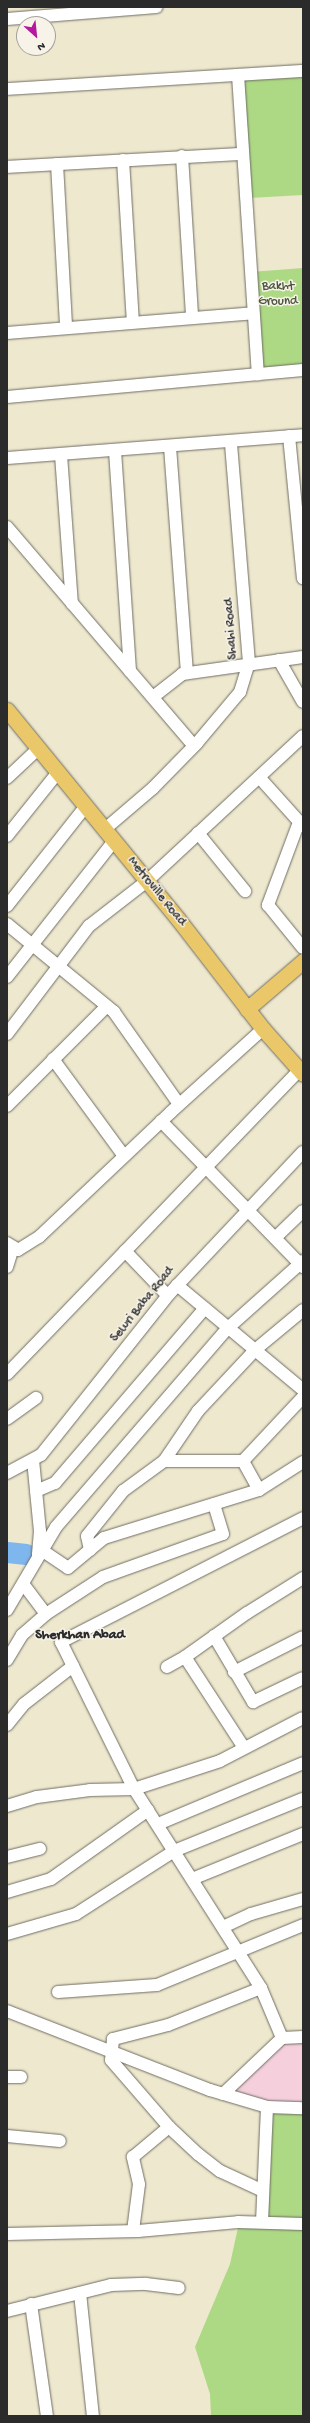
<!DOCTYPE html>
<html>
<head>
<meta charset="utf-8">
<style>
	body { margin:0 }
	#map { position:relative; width:310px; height:2423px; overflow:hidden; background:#eee8ce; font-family:"Gochi Hand",sans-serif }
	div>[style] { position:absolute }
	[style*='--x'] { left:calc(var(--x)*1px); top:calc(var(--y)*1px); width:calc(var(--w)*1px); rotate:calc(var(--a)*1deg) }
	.built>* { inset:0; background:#f5cfdc }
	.green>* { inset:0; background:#add984 }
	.river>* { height:21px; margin:-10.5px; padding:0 10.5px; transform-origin:10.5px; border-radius:10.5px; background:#7eb6ee }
	.roads { filter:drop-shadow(0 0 1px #6f6d64) drop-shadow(0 0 1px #6f6d64) }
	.minor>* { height:12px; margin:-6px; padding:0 6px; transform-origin:6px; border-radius:6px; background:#fff }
	.major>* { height:15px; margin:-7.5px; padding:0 7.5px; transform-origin:7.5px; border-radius:7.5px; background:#eac769 }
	span { translate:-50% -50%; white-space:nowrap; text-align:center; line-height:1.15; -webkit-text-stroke:3px #f7f3e8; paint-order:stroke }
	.park-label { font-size:13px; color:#4c5641 }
	.street-label { font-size:13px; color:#2b2b2b }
	.neighbourhood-label { font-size:14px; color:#2b2b2b; font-weight:700 }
	.frame { position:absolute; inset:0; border:8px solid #2b2b2b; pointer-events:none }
	.north { position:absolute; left:16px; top:16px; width:40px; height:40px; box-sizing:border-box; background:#f7f3e8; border:1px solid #a5a39c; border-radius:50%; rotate:153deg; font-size:11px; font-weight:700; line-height:16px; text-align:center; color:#2b2b2b }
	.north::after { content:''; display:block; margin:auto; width:14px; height:18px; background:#b5179e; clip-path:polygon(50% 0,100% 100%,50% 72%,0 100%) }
</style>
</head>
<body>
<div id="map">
	<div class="built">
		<i style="clip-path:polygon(303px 2037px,303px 2108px,223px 2094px,282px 2038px)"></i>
	</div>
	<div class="green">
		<i style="clip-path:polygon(303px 72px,303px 195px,247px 198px,238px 75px)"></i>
		<i style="clip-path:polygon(303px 268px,303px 370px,259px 374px,252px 272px)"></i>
		<i style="clip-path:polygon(269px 2107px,303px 2108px,303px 2223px,263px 2221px)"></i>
		<i style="clip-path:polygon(239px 2223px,303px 2225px,303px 2416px,211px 2416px,210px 2394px,195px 2347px,230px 2264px)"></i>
	</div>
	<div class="river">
		<i style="--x:7;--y:1552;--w:19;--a:6"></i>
	</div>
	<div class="roads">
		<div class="minor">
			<i style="--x:7;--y:19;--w:150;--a:-4.6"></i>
			<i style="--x:238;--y:75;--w:300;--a:86.2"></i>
			<i style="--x:7;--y:89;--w:297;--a:-3.5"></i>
			<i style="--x:182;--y:156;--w:160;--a:86.4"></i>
			<i style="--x:123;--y:160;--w:162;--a:86.5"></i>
			<i style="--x:57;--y:164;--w:163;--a:86.8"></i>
			<i style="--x:7;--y:167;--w:236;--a:-3.2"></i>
			<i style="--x:7;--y:333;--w:247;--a:-4.6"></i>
			<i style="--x:7;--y:397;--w:297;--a:-5.2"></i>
			<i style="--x:289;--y:436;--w:143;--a:84.4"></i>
			<i style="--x:170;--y:447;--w:227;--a:85.7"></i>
			<i style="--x:115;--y:451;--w:221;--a:86.1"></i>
			<i style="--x:61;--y:455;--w:149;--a:85.8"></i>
			<i style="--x:7;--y:458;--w:297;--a:-4.4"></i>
			<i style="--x:7;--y:527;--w:288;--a:49.5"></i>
			<i style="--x:279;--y:660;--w:48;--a:60.3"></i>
			<i style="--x:153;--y:697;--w:37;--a:-38"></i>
			<i style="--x:182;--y:674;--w:122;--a:-8"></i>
			<i style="--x:259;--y:777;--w:66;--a:48.1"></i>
			<i style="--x:7;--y:778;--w:44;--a:-43.2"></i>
			<i style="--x:299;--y:822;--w:89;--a:110.5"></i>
			<i style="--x:268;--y:905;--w:55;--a:50.9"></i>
			<i style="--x:105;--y:829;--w:63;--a:-40.5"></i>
			<i style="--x:153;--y:788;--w:63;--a:-45.6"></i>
			<i style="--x:197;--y:743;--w:67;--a:-49.9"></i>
			<i style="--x:240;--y:692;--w:30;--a:-73"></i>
			<i style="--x:249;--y:663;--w:222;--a:-94.7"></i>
			<i style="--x:198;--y:833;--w:75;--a:51"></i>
			<i style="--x:7;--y:836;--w:82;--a:-51.4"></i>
			<i style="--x:7;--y:906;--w:127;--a:-51.7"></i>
			<i style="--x:7;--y:924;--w:139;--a:39.4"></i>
			<i style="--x:114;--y:1012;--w:113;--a:54.8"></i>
			<i style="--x:7;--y:977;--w:173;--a:-51.8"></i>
			<i style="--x:7;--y:1034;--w:136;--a:-52.8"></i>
			<i style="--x:89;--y:926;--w:73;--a:-37.8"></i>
			<i style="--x:147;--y:881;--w:213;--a:-42.9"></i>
			<i style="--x:53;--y:1059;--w:120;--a:53.8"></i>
			<i style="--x:7;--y:1106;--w:141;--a:-45"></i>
			<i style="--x:161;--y:1121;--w:204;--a:45.8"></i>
			<i style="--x:275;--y:1238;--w:39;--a:-44"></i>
			<i style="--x:7;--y:1243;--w:13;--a:32"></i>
			<i style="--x:18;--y:1250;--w:25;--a:-32"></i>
			<i style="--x:39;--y:1237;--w:182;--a:-43.4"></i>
			<i style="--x:171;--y:1112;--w:124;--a:-42.1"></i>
			<i style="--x:125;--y:1251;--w:61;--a:46.3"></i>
			<i style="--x:7;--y:1267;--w:21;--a:-73"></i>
			<i style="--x:177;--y:1285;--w:164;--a:39.8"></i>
			<i style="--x:7;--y:1374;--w:422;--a:-46.1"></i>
			<i style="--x:7;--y:1419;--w:36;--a:-36"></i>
			<i style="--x:33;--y:1460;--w:71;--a:84.4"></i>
			<i style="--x:40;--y:1531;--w:24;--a:95"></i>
			<i style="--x:164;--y:1461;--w:79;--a:0"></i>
			<i style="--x:7;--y:1473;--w:38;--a:-28"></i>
			<i style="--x:41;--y:1455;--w:207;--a:-51.5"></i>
			<i style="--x:170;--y:1293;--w:194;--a:-46.7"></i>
			<i style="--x:259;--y:1490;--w:33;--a:-119"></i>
			<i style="--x:243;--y:1461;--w:88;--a:-46.8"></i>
			<i style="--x:36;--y:1491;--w:21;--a:-23"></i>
			<i style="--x:55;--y:1483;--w:230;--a:-49.4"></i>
			<i style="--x:90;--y:1550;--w:14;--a:-102"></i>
			<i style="--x:87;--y:1536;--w:58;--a:-51.3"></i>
			<i style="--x:123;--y:1491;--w:51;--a:-36.2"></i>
			<i style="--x:164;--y:1461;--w:60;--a:-55.8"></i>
			<i style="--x:198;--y:1411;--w:83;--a:-46.9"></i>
			<i style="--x:255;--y:1350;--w:62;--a:-39.8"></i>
			<i style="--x:43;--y:1551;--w:30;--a:34"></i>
			<i style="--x:68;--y:1568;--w:47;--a:-39.8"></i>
			<i style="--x:104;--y:1538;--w:162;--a:-17.2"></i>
			<i style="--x:259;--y:1490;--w:52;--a:-32.5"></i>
			<i style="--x:24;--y:1585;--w:36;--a:53"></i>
			<i style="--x:7;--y:1610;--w:96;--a:-59.4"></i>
			<i style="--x:56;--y:1527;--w:263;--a:-49.2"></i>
			<i style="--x:228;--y:1328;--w:101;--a:-41.8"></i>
			<i style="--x:214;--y:1636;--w:77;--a:59.4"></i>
			<i style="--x:253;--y:1702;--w:55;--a:-25.6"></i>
			<i style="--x:185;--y:1657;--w:108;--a:57"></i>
			<i style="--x:7;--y:1660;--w:29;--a:-59"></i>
			<i style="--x:22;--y:1635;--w:32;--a:-41"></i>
			<i style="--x:46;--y:1614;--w:68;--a:-33"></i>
			<i style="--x:103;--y:1577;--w:127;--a:-19.7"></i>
			<i style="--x:223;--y:1534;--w:31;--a:-107"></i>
			<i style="--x:167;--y:1667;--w:21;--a:-29"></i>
			<i style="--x:185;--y:1657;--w:76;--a:-35.4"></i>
			<i style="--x:247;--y:1613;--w:66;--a:-32"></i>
			<i style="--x:234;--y:1672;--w:77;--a:-26.9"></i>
			<i style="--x:7;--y:1725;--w:27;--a:-51"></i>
			<i style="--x:24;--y:1704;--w:62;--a:-37.8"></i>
			<i style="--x:7;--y:1806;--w:31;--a:-17"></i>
			<i style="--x:37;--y:1797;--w:53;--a:-7.5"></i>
			<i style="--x:90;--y:1790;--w:44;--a:-1.3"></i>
			<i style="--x:134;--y:1789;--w:90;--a:-18"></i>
			<i style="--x:220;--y:1761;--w:93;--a:-27.4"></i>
			<i style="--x:158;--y:1824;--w:157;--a:-22.8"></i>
			<i style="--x:7;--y:1857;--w:34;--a:-14"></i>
			<i style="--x:192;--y:1879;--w:120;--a:-22.1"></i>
			<i style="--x:7;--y:1892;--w:46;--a:-16.5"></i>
			<i style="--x:51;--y:1879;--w:119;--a:-35.4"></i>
			<i style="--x:223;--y:1927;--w:31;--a:-25"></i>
			<i style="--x:251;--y:1914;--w:54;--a:-16.1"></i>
			<i style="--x:7;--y:1934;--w:72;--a:-16.2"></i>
			<i style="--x:76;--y:1914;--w:117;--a:-32.7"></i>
			<i style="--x:174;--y:1851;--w:139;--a:-22"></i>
			<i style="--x:261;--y:1988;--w:100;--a:158.3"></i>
			<i style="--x:168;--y:2025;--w:57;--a:165.7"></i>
			<i style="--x:113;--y:2039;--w:21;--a:95"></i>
			<i style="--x:111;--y:2060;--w:89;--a:49.1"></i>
			<i style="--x:169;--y:2127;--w:40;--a:43"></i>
			<i style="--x:198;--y:2154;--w:28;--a:38"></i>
			<i style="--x:220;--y:2171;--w:47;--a:24.9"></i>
			<i style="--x:58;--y:1992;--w:99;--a:-4"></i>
			<i style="--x:157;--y:1985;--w:158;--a:-22.3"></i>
			<i style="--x:7;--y:2011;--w:218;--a:21.3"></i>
			<i style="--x:210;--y:2090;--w:59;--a:16.6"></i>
			<i style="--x:267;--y:2107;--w:36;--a:2"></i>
			<i style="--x:282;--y:2038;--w:54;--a:-112.8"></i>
			<i style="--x:261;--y:1988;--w:236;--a:-122.5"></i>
			<i style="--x:134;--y:1789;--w:164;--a:-116.4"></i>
			<i style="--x:61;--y:1642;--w:272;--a:-27.1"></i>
			<i style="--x:7;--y:2077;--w:14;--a:0"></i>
			<i style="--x:223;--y:2094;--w:81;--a:-43.5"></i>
			<i style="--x:282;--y:2038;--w:21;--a:-3"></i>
			<i style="--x:7;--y:2136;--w:53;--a:5.4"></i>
			<i style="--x:262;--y:2222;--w:115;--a:-87.5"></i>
			<i style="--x:133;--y:2231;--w:47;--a:-82.7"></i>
			<i style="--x:139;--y:2184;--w:28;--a:-103"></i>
			<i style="--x:133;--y:2157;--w:47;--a:-39.8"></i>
			<i style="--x:7;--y:2234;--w:131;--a:-1.3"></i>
			<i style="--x:138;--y:2231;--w:100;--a:-5.1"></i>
			<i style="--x:238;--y:2222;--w:65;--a:1.8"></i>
			<i style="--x:80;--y:2293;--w:124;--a:84"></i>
			<i style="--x:31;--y:2304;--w:113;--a:81.9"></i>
			<i style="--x:7;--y:2311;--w:107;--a:-14"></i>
			<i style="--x:111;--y:2285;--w:35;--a:-2"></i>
			<i style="--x:146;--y:2284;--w:33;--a:7"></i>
		</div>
		<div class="major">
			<i style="--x:7;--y:710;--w:270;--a:50.7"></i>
			<i style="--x:178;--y:919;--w:139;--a:52.3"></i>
			<i style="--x:263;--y:1029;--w:60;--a:48.4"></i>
			<i style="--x:247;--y:1009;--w:74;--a:-40.6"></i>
		</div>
	</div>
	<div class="park-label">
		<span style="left:278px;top:295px">Bakht<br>Ground</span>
	</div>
	<div class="street-label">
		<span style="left:232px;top:629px;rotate:-94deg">Shahi Road</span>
		<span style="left:156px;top:892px;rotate:51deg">Metroville Road</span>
		<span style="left:143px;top:1305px;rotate:-51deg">Sewri Baba Road</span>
	</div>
	<div class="neighbourhood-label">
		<span style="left:80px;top:1636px">Sherkhan Abad</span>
	</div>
	<div class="frame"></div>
	<div class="north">N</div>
</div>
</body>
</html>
